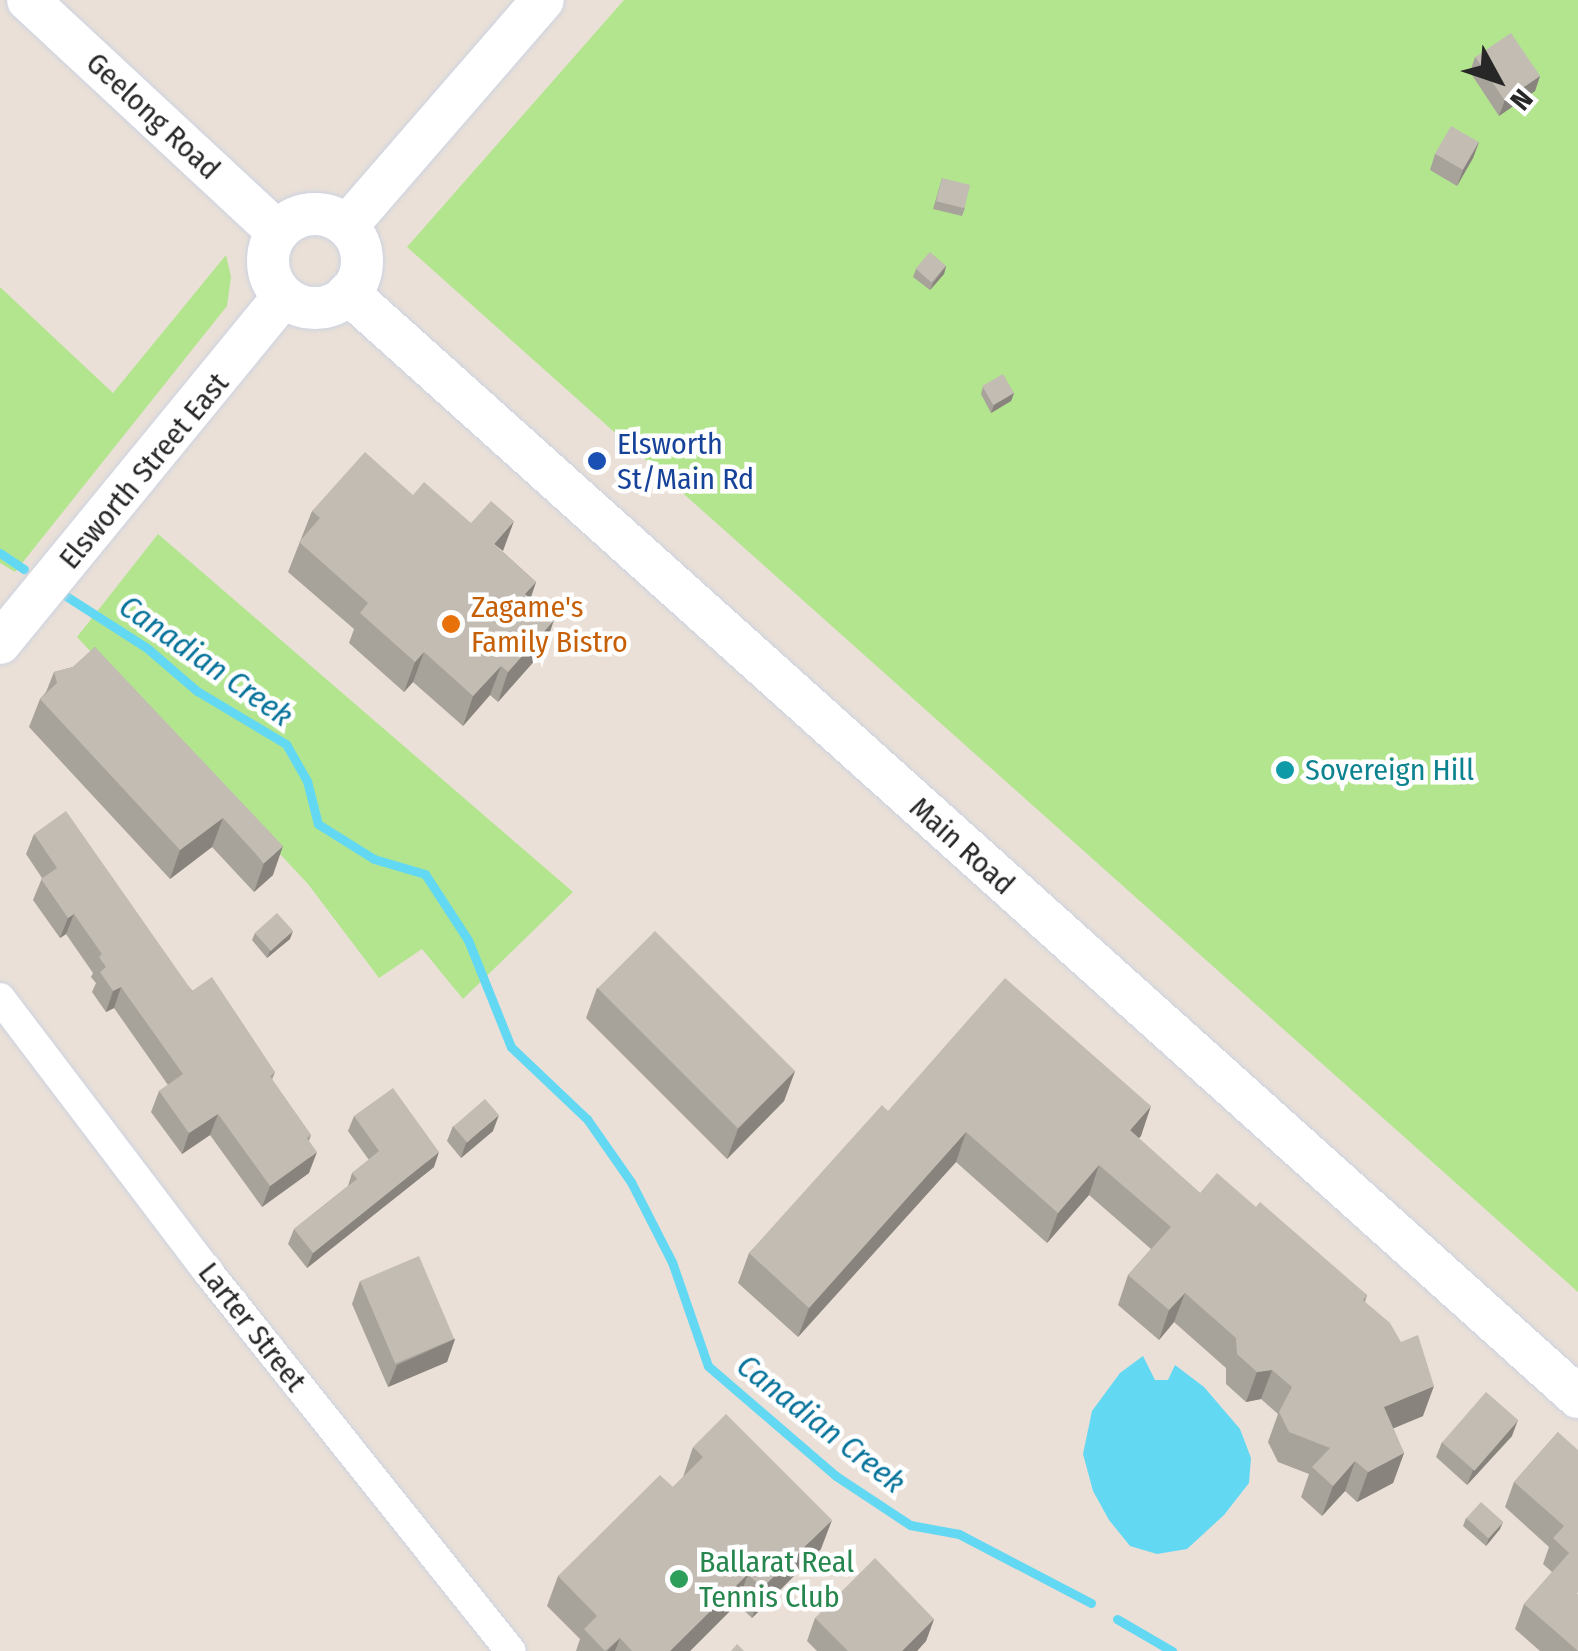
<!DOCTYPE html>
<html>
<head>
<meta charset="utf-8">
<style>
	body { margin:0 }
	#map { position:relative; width:1578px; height:1651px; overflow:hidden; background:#eae0d7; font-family:"Fira Sans Condensed",sans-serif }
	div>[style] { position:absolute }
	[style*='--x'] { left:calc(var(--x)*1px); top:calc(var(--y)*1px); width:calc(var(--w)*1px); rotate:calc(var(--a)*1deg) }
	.green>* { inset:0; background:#b3e58f }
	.water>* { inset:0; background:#63d8f3 }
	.stream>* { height:9px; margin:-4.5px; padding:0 4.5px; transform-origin:4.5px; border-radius:4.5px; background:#63d8f3 }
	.roads { filter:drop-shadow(0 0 2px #ccd2e1) drop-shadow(0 0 2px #ccd2e1) }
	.street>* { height:30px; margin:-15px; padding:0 15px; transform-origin:15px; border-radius:15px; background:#fff }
	.secondary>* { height:42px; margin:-21px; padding:0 21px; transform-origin:21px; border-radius:21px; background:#fff }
	.secondary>.ring { margin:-21px; padding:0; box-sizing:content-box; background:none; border:42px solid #fff; border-radius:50% }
	.wall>* { inset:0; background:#a7a29a }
	.shaded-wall>* { inset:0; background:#88847d }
	.building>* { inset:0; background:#c2bcb3; transform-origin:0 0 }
	.dots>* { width:28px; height:28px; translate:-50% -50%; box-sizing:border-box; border:5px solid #fff; border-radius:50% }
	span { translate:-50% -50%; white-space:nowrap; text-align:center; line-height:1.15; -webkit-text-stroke:9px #fff; paint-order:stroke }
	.street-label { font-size:30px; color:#272727 }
	.transit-label { font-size:30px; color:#164399 }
	.left { translate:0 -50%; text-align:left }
	.food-label { font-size:30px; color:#c56008 }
	.culture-label { font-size:30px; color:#0d838f }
	.leisure-label { font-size:30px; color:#27864d }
	.water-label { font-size:32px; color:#07739a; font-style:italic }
	.north { position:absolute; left:1448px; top:30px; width:100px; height:100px; -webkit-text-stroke:8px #fff; paint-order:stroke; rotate:130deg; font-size:28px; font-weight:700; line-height:40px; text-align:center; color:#272727 }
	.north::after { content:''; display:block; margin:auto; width:35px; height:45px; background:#272727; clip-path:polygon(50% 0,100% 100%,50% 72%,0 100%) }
</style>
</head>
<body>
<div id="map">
	<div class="green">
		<i style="clip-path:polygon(624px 0,1578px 0,1578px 1292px,407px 247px)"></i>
		<i style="clip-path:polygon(226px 255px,231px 277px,227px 306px,15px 572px,0 563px,0 287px,113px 393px)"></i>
		<i style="clip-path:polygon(158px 534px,573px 892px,463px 999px,422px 949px,379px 978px,308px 884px,77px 637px)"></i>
	</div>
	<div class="water">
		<i style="clip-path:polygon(1143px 1356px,1155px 1380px,1168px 1380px,1175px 1365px,1204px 1387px,1240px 1429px,1251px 1458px,1249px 1483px,1224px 1515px,1187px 1549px,1157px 1554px,1130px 1546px,1109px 1520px,1093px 1491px,1083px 1454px,1092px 1411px,1120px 1373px)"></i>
	</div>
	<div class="stream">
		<i style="--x:0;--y:553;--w:29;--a:34"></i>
		<i style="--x:66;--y:596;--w:96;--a:32.7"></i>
		<i style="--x:147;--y:648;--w:66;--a:40.7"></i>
		<i style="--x:197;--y:691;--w:104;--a:30.8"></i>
		<i style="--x:286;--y:744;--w:43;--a:60.4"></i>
		<i style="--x:307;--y:781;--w:44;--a:75.7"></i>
		<i style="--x:318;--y:824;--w:66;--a:32"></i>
		<i style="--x:374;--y:859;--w:53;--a:16.4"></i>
		<i style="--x:425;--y:874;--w:79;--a:56.9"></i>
		<i style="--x:468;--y:940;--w:115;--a:68.1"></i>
		<i style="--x:511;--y:1047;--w:105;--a:43.5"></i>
		<i style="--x:587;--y:1119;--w:77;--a:55.1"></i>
		<i style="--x:631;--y:1182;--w:90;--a:62.9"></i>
		<i style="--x:672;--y:1262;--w:110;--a:70.9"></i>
		<i style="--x:708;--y:1366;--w:169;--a:40.7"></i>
		<i style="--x:836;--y:1476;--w:89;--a:33.5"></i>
		<i style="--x:910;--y:1525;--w:50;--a:10.4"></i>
		<i style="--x:959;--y:1534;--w:149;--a:27.6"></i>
		<i style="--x:1117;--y:1619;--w:64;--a:30.2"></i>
	</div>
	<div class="roads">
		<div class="street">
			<i style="--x:0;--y:998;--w:344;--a:52.8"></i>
			<i style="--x:208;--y:1272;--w:485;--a:51.4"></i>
		</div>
		<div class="secondary">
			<i style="--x:28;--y:0;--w:341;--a:42.9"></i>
			<i class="ring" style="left:268px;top:214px;width:52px;height:52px"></i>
			<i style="--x:347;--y:226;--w:299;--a:-49.1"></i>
			<i style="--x:348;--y:293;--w:1653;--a:41.91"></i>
			<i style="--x:0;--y:643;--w:448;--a:-50.7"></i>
		</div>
	</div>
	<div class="wall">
		<i style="clip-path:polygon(1475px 57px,1540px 76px,1535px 91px,1499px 116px,1470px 72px)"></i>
		<i style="clip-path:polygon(1479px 142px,1473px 158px,1457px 186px,1430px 170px,1435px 154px)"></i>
		<i style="clip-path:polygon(942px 178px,965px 208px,962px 216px,933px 209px)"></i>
		<i style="clip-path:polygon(946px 266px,944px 274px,930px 290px,913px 277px,916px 269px)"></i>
		<i style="clip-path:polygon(983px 387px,1014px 393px,1011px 401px,991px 413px,981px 394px)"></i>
		<i style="clip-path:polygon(413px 495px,503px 552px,536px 582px,530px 599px,544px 650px,498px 702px,490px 695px,463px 726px,413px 682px,404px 692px,349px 643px,354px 629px,288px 572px,312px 511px)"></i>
		<i style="clip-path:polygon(95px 647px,273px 875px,254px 892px,212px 847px,170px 879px,29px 727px,40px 699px,46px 692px,54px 672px,73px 667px)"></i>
		<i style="clip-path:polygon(34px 834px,275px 1072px,272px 1080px,311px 1135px,309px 1141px,309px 1173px,262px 1207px,210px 1135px,182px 1154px,151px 1112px,159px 1091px,168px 1085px,114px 1008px,106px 1012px,92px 992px,96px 983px,91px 977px,93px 973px,66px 934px,60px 938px,33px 900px,42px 878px,26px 854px)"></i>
		<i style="clip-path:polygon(255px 933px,290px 939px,267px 958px,252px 940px)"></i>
		<i style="clip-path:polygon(597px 988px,795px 1071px,784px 1101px,727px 1159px,586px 1018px)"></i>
		<i style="clip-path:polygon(888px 1111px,1141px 1136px,1138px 1138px,1200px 1193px,1256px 1207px,1367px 1295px,1365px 1302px,1423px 1416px,1393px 1428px,1404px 1453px,1393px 1483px,1357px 1502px,1345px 1491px,1322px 1516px,1301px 1497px,1309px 1474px,1278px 1462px,1268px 1442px,1278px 1414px,1261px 1399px,1246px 1402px,1226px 1384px,1226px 1368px,1174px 1322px,1159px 1340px,1118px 1305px,1128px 1275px,1151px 1249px,1089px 1195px,1047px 1243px,956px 1162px,798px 1337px,738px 1283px,749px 1253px)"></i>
		<i style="clip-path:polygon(354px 1116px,434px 1167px,307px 1268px,288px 1244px,294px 1229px,348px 1186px,352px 1173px,369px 1160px,348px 1131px)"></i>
		<i style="clip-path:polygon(453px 1126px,493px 1131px,461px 1158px,447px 1141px)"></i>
		<i style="clip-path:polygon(360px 1281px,455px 1339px,447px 1362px,388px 1387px,352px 1304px)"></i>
		<i style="clip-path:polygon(1558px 1432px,1578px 1651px,1540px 1651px,1515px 1629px,1524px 1604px,1552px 1572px,1543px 1564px,1549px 1547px,1505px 1507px,1514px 1482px)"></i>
		<i style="clip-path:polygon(1512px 1436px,1467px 1485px,1436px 1457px,1442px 1442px)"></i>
		<i style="clip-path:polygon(693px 1447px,821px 1549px,752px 1618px,737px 1604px,690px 1651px,576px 1651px,580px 1639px,547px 1606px,558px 1576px,673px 1487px,683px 1477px)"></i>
		<i style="clip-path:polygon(1466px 1518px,1500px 1529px,1486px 1546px,1463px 1526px)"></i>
		<i style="clip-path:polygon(815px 1618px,934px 1619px,926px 1641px,917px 1651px,817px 1651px,807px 1641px)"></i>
	</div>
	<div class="shaded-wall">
		<i style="clip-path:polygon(1540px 76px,1535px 91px,1499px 116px,1505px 100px)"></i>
		<i style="clip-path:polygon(1479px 142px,1473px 158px,1457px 186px,1463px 170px)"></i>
		<i style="clip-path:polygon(946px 266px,944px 274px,930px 290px,933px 283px)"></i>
		<i style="clip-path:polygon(1014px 393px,1011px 401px,991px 413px,994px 405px)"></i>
		<i style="clip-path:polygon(514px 521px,503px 551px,494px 544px)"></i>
		<i style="clip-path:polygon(536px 582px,526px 612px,525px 594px)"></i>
		<i style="clip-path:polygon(554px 620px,544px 650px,498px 702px,508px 672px)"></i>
		<i style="clip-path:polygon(424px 652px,413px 682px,404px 692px,415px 662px)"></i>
		<i style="clip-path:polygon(501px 666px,490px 695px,463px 726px,473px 696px)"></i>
		<i style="clip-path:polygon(223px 818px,212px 847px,170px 879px,180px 850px)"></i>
		<i style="clip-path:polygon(283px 846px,273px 875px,254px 892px,264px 863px)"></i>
		<i style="clip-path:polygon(74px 914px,66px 934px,60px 938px,68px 918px)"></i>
		<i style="clip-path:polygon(293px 931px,290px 939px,267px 958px,270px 951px)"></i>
		<i style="clip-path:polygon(121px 987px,114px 1008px,106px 1012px,113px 991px)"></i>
		<i style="clip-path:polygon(795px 1071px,784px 1101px,727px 1159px,738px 1129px)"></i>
		<i style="clip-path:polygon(1151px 1106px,1141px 1136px,1119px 1160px,1130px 1130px)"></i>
		<i style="clip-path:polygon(218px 1114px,210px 1135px,182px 1154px,189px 1133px)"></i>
		<i style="clip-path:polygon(499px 1115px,493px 1131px,461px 1158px,466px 1143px)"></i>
		<i style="clip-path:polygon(966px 1132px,956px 1162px,798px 1337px,809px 1308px)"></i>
		<i style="clip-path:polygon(317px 1152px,309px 1173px,262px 1207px,270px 1186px)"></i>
		<i style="clip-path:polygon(439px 1152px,434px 1167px,307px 1268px,313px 1253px)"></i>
		<i style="clip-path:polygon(1099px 1165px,1089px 1195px,1047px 1243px,1058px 1213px)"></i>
		<i style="clip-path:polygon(1185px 1293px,1174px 1322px,1159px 1340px,1169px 1310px)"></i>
		<i style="clip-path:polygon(455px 1339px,447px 1362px,388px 1387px,397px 1365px)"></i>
		<i style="clip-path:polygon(1272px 1370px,1261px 1399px,1246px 1402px,1257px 1372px)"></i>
		<i style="clip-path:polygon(1434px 1386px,1423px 1416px,1373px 1437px,1384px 1407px)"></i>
		<i style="clip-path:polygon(1518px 1420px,1512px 1436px,1467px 1485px,1473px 1470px)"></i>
		<i style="clip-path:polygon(1404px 1453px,1393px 1483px,1357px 1502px,1368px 1472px)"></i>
		<i style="clip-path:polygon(1355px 1461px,1345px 1491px,1322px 1516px,1333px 1486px)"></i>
		<i style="clip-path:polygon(832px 1520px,821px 1549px,752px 1618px,762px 1588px)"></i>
		<i style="clip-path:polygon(1503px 1522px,1500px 1529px,1486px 1546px,1489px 1538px)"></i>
		<i style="clip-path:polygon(748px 1574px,737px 1604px,690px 1651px,670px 1651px)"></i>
		<i style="clip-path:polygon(934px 1619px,926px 1641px,917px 1651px,902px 1651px)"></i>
		<i style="clip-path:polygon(620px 1638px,615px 1651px,607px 1651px)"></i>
	</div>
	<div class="building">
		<i style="left:1511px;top:33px;width:52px;height:43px;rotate:56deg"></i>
		<i style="left:1451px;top:126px;width:32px;height:32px;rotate:30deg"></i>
		<i style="left:942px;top:178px;width:29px;height:24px;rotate:14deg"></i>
		<i style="left:930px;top:252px;width:21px;height:22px;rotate:41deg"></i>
		<i style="left:1003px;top:374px;width:22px;height:24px;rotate:60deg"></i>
		<i style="clip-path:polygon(365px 452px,413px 495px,424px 482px,471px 523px,491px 501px,514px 521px,494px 544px,536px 582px,525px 594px,554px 620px,508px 672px,501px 666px,473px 696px,424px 652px,415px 662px,360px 613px,368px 603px,299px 542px,320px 518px,312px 511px)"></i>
		<i style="clip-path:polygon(95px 647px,283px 846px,264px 863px,223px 818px,180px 850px,40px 699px,57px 683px,54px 672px,73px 667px)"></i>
		<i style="clip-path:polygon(66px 811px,192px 991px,212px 977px,275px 1072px,270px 1076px,311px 1135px,307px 1138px,317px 1152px,270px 1186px,218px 1114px,189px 1133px,159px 1091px,183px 1074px,121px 987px,113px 991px,100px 972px,106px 967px,99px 957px,102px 954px,74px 914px,68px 918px,41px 879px,57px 868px,34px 834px)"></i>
		<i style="left:277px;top:913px;width:24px;height:30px;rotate:48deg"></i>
		<i style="left:655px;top:931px;width:198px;height:81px;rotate:45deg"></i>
		<i style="clip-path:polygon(1005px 978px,1151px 1106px,1130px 1130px,1200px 1193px,1217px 1173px,1256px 1207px,1260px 1202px,1367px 1295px,1363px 1300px,1390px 1323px,1401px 1342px,1418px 1335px,1434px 1386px,1384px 1407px,1404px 1453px,1368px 1472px,1355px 1461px,1333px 1486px,1312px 1467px,1330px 1448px,1289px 1432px,1279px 1412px,1292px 1387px,1272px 1370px,1257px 1372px,1237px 1354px,1236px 1338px,1185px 1293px,1169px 1310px,1128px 1275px,1171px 1227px,1099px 1165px,1058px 1213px,966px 1132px,809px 1308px,749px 1253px,882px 1105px,888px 1111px)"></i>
		<i style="clip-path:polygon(393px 1088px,439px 1152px,313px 1253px,294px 1229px,357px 1179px,352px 1173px,379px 1151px,354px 1116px)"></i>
		<i style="left:485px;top:1099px;width:21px;height:42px;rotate:49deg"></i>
		<i style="left:419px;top:1256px;width:90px;height:64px;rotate:67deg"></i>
		<i style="left:1486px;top:1392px;width:43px;height:67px;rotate:41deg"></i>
		<i style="clip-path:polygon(726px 1414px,832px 1520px,762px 1588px,748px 1574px,670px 1651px,632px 1651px,620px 1638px,605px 1651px,584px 1629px,597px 1616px,558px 1576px,660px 1475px,673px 1487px,703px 1457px,693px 1447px)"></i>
		<i style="clip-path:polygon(1558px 1432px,1578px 1450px,1578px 1592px,1577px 1593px,1578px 1595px,1578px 1651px,1524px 1604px,1569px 1553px,1553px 1538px,1564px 1526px,1514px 1482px)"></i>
		<i style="left:1481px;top:1502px;width:30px;height:22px;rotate:42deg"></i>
		<i style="clip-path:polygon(875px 1558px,934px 1619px,902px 1651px,848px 1651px,815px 1618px)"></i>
		<i style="clip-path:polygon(737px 1644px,744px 1651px,731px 1651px)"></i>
	</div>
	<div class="dots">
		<i style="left:597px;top:461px;background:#1a4fb4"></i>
		<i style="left:451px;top:624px;background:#e8710a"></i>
		<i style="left:1285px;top:770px;background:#0f9aa8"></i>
		<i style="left:679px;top:1579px;background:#2e9e5b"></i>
	</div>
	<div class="street-label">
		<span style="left:153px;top:116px;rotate:43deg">Geelong Road</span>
		<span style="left:144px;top:471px;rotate:-50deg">Elsworth Street East</span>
		<span style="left:962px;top:846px;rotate:42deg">Main Road</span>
		<span style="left:252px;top:1327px;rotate:52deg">Larter Street</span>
	</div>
	<div class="transit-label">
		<span class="left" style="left:617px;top:461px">Elsworth<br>St/Main Rd</span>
	</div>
	<div class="food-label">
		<span class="left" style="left:471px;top:624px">Zagame's<br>Family Bistro</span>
	</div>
	<div class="culture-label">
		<span class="left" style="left:1305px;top:770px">Sovereign Hill</span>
	</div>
	<div class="leisure-label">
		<span class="left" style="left:699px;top:1579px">Ballarat Real<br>Tennis Club</span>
	</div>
	<div class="water-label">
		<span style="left:206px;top:661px;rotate:35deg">Canadian Creek</span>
		<span style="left:821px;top:1424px;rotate:38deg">Canadian Creek</span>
	</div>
	<div class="north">N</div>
</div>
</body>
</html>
